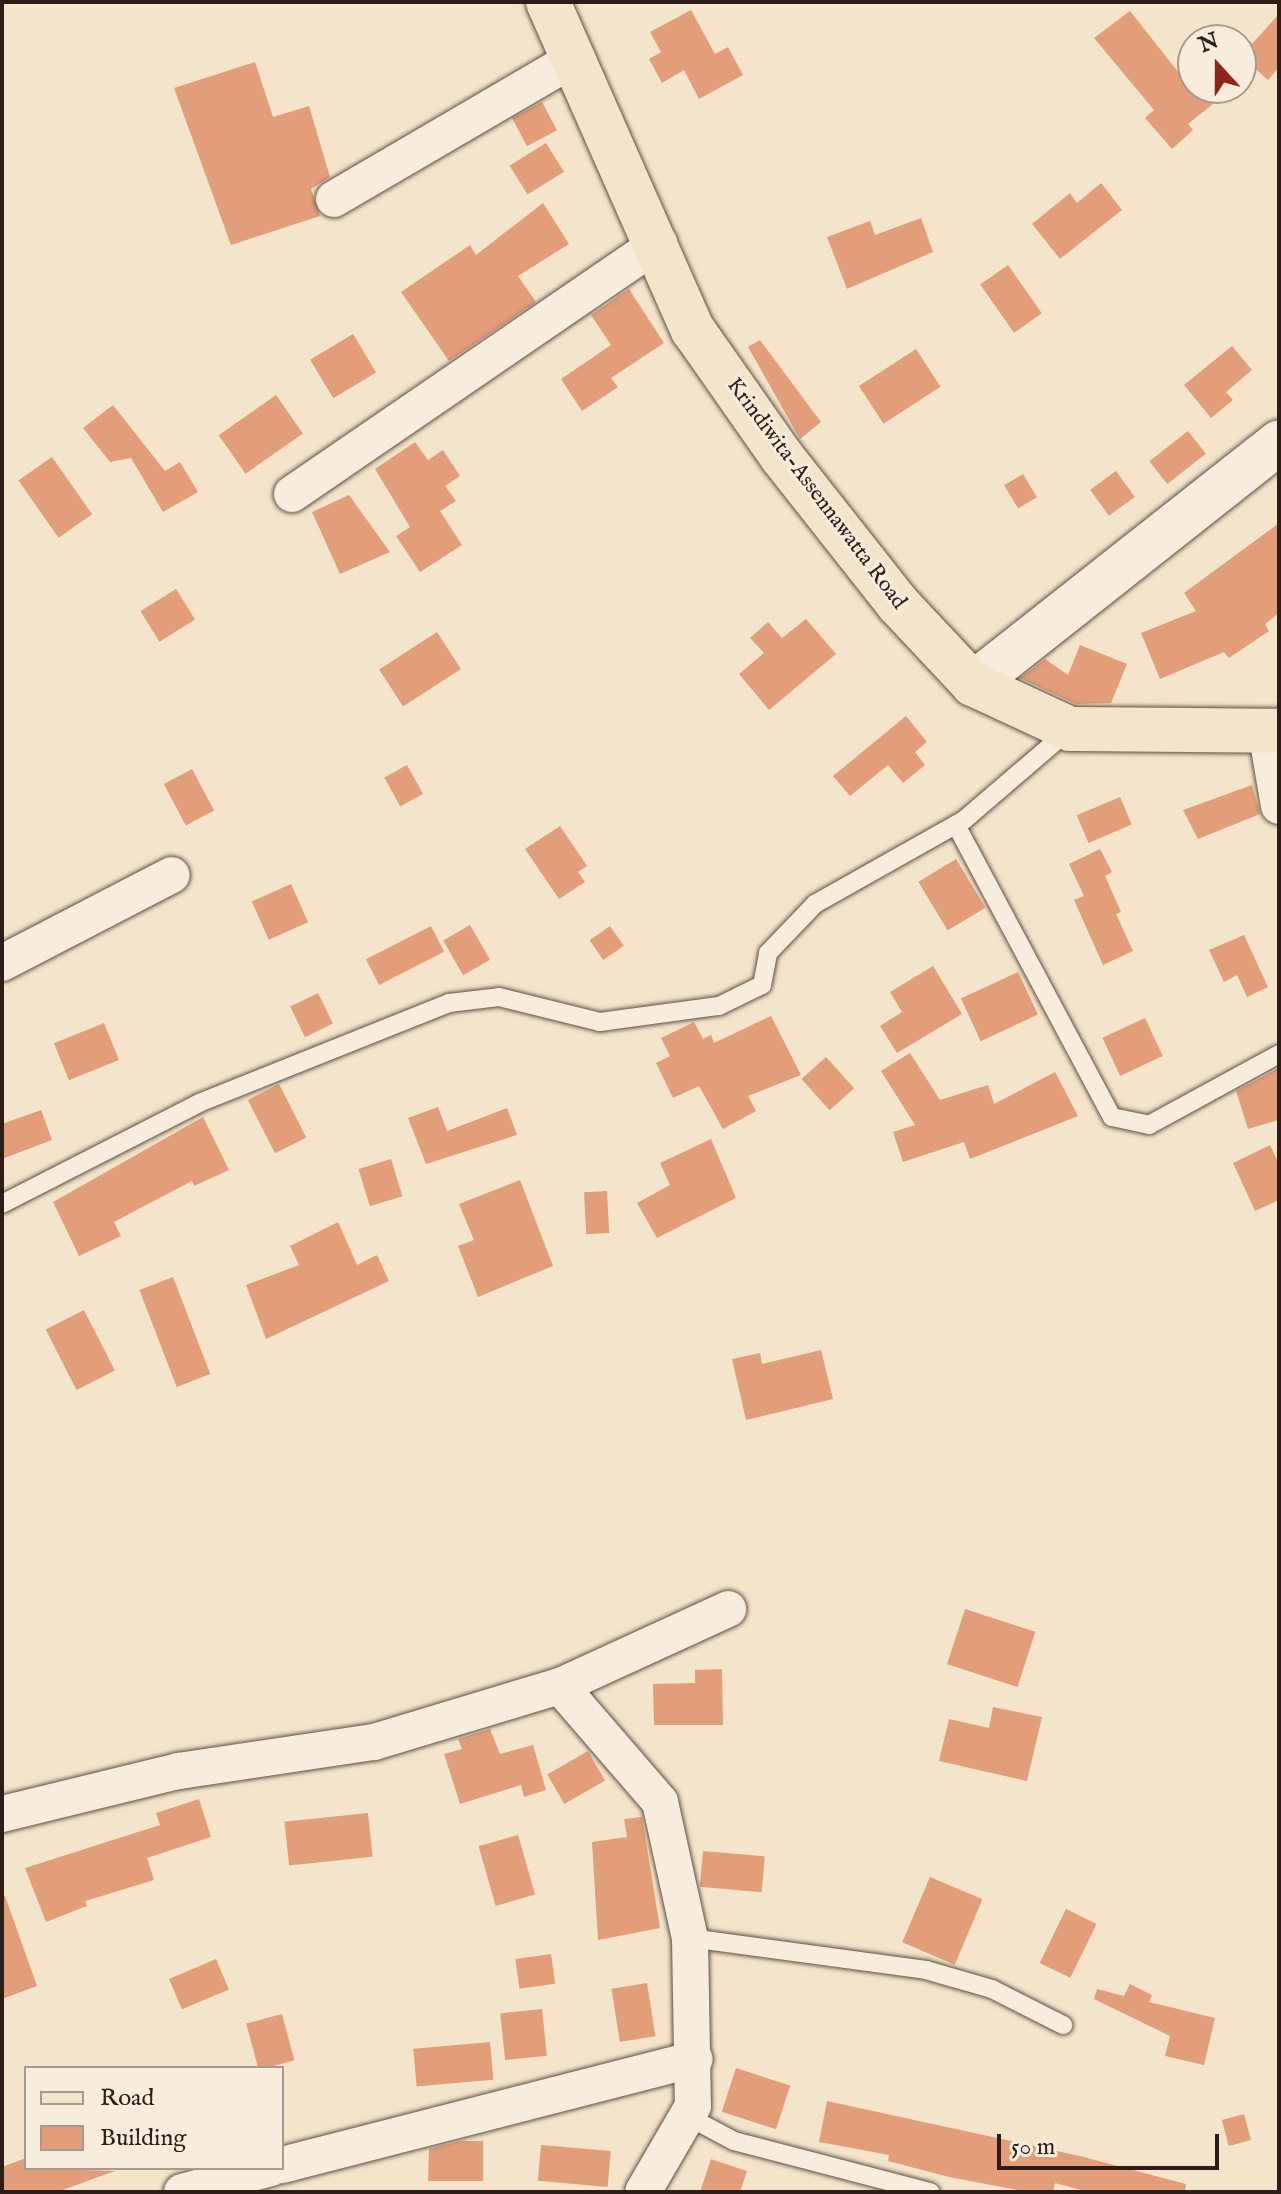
<!DOCTYPE html>
<html>
<head>
<meta charset="utf-8">
<style>
	body { margin:0 }
	#map { position:relative; width:1281px; height:2194px; overflow:hidden; background:#f4e4c9; font-family:"IM FELL English",serif }
	div>[style] { position:absolute }
	[style*='--x'] { left:calc(var(--x)*1px); top:calc(var(--y)*1px); width:calc(var(--w)*1px); rotate:calc(var(--a)*1deg) }
	.building>* { inset:0; background:#e29e79; transform-origin:0 0 }
	.roads { filter:drop-shadow(0 0 2px #604e43) drop-shadow(0 0 2px #604e43) }
	.service>* { height:18px; margin:-9px; padding:0 9px; transform-origin:9px; border-radius:9px; background:#f8eddc }
	.minor>* { height:36px; margin:-18px; padding:0 18px; transform-origin:18px; border-radius:18px; background:#f8eddc }
	.tertiary>* { height:44px; margin:-22px; padding:0 22px; transform-origin:22px; border-radius:22px; background:#f8eddc }
	.primary>* { height:44px; margin:-22px; padding:0 22px; transform-origin:22px; border-radius:22px; background:#f4e4c9 }
	span { translate:-50% -50%; white-space:nowrap; text-align:center; line-height:1.15; -webkit-text-stroke:6px #f8eddc; paint-order:stroke }
	.street-label { font-size:22px; color:#2e1c16 }
	.frame { position:absolute; inset:0; border:4px solid #2e1c16; pointer-events:none }
	.legend { position:absolute; left:24px; top:2066px; width:260px; height:104px; box-sizing:border-box; background:#f8eddc; border:2px solid #a7998d; margin:0; padding:10px 14px; list-style:none; font-size:24px; color:#2e1c16 }
	.legend li { display:flex; align-items:center; gap:16px; height:40px }
	.legend b { width:40px; border:2px solid #a7998d }
	.north { position:absolute; left:1177px; top:24px; width:80px; height:80px; box-sizing:border-box; background:#f8eddc; border:2px solid #a7998d; border-radius:50%; rotate:339deg; font-size:22px; font-weight:700; line-height:32px; text-align:center; color:#2e1c16 }
	.north::after { content:''; display:block; margin:auto; width:28px; height:36px; background:#8f2418; clip-path:polygon(50% 0,100% 100%,50% 72%,0 100%) }
	.scale { position:absolute; left:997px; top:2134px; width:222px; height:36px; box-sizing:border-box; border:4px solid #2e1c16; border-top:0; padding-left:10px; font-size:24px; line-height:28px; white-space:nowrap; color:#2e1c16; -webkit-text-stroke:6px #f8eddc; paint-order:stroke }
</style>
</head>
<body>
<div id="map">
	<div class="building">
		<i style="clip-path:polygon(691px 10px,715px 54px,728px 47px,743px 75px,699px 99px,684px 70px,662px 83px,649px 59px,661px 52px,650px 32px)"></i>
		<i style="clip-path:polygon(1130px 11px,1179px 73px,1193px 62px,1193px 88px,1233px 88px,1188px 124px,1193px 130px,1172px 149px,1145px 118px,1154px 110px,1094px 38px)"></i>
		<i style="clip-path:polygon(1279px 14px,1279px 67px,1268px 80px,1241px 56px)"></i>
		<i style="clip-path:polygon(255px 62px,273px 117px,309px 106px,330px 177px,311px 189px,320px 216px,231px 245px,174px 88px)"></i>
		<i style="left:542px;top:102px;width:32px;height:34px;rotate:62deg"></i>
		<i style="left:546px;top:143px;width:34px;height:43px;rotate:58deg"></i>
		<i style="clip-path:polygon(1101px 183px,1122px 210px,1060px 259px,1032px 224px,1070px 193px,1077px 203px)"></i>
		<i style="clip-path:polygon(543px 203px,569px 244px,518px 276px,536px 302px,449px 361px,401px 292px,470px 245px,476px 255px)"></i>
		<i style="clip-path:polygon(921px 218px,933px 252px,847px 289px,827px 237px,870px 221px,875px 235px)"></i>
		<i style="left:1008px;top:265px;width:59px;height:34px;rotate:55deg"></i>
		<i style="clip-path:polygon(629px 289px,664px 343px,611px 378px,618px 387px,582px 411px,561px 379px,611px 345px,591px 315px)"></i>
		<i style="left:353px;top:334px;width:45px;height:50px;rotate:59deg"></i>
		<i style="clip-path:polygon(760px 340px,821px 422px,800px 439px,748px 347px)"></i>
		<i style="clip-path:polygon(1232px 346px,1252px 370px,1226px 392px,1233px 400px,1211px 418px,1184px 385px)"></i>
		<i style="left:916px;top:349px;width:45px;height:68px;rotate:57deg"></i>
		<i style="left:276px;top:395px;width:47px;height:70px;rotate:55deg"></i>
		<i style="clip-path:polygon(113px 405px,165px 471px,180px 462px,198px 492px,163px 512px,131px 458px,110px 462px,83px 428px)"></i>
		<i style="left:1188px;top:431px;width:29px;height:49px;rotate:52deg"></i>
		<i style="clip-path:polygon(415px 442px,428px 460px,443px 450px,460px 476px,445px 486px,456px 501px,440px 511px,462px 545px,420px 572px,396px 536px,410px 527px,375px 469px)"></i>
		<i style="left:52px;top:457px;width:70px;height:41px;rotate:55deg"></i>
		<i style="left:1116px;top:471px;width:32px;height:32px;rotate:54deg"></i>
		<i style="left:1023px;top:474px;width:27px;height:22px;rotate:59deg"></i>
		<i style="clip-path:polygon(349px 495px,390px 552px,340px 574px,312px 512px)"></i>
		<i style="clip-path:polygon(1279px 523px,1279px 613px,1265px 624px,1269px 631px,1229px 658px,1224px 652px,1160px 679px,1141px 633px,1196px 611px,1184px 593px)"></i>
		<i style="left:176px;top:589px;width:36px;height:42px;rotate:58deg"></i>
		<i style="clip-path:polygon(806px 619px,836px 654px,769px 710px,739px 674px,764px 653px,750px 638px,768px 622px,782px 638px)"></i>
		<i style="left:437px;top:632px;width:44px;height:69px;rotate:57deg"></i>
		<i style="clip-path:polygon(1080px 645px,1127px 664px,1111px 703px,1076px 704px,1020px 678px,1045px 659px,1068px 675px)"></i>
		<i style="clip-path:polygon(906px 716px,927px 742px,915px 752px,925px 765px,903px 783px,888px 765px,850px 796px,833px 776px)"></i>
		<i style="left:407px;top:765px;width:33px;height:26px;rotate:61deg"></i>
		<i style="left:192px;top:769px;width:47px;height:32px;rotate:62deg"></i>
		<i style="clip-path:polygon(1252px 785px,1260px 814px,1198px 839px,1183px 810px)"></i>
		<i style="left:1120px;top:797px;width:30px;height:47px;rotate:67deg"></i>
		<i style="clip-path:polygon(560px 826px,587px 866px,578px 872px,585px 882px,559px 899px,525px 849px)"></i>
		<i style="clip-path:polygon(1100px 849px,1112px 872px,1105px 876px,1121px 912px,1116px 914px,1133px 951px,1103px 965px,1074px 900px,1084px 896px,1069px 864px)"></i>
		<i style="left:956px;top:859px;width:57px;height:44px;rotate:59deg"></i>
		<i style="left:291px;top:884px;width:42px;height:43px;rotate:66deg"></i>
		<i style="left:470px;top:925px;width:40px;height:31px;rotate:60deg"></i>
		<i style="left:431px;top:926px;width:29px;height:73px;rotate:63deg"></i>
		<i style="left:610px;top:926px;width:24px;height:25px;rotate:55deg"></i>
		<i style="clip-path:polygon(1244px 935px,1268px 987px,1247px 997px,1237px 975px,1224px 982px,1209px 950px)"></i>
		<i style="clip-path:polygon(933px 966px,962px 1014px,897px 1053px,880px 1026px,902px 1012px,890px 992px)"></i>
		<i style="left:1018px;top:972px;width:47px;height:63px;rotate:65deg"></i>
		<i style="left:318px;top:993px;width:34px;height:31px;rotate:64deg"></i>
		<i style="clip-path:polygon(771px 1016px,801px 1075px,748px 1096px,756px 1111px,723px 1129px,699px 1086px,673px 1098px,656px 1063px,670px 1056px,661px 1038px,694px 1022px,703px 1039px,711px 1035px,714px 1043px)"></i>
		<i style="left:1145px;top:1018px;width:42px;height:47px;rotate:65deg"></i>
		<i style="left:104px;top:1023px;width:40px;height:54px;rotate:68deg"></i>
		<i style="clip-path:polygon(910px 1053px,940px 1100px,988px 1085px,994px 1104px,1055px 1072px,1078px 1116px,970px 1159px,964px 1142px,903px 1162px,893px 1132px,915px 1125px,881px 1071px)"></i>
		<i style="left:826px;top:1057px;width:42px;height:33px;rotate:48deg"></i>
		<i style="clip-path:polygon(1279px 1068px,1279px 1120px,1248px 1129px,1236px 1091px)"></i>
		<i style="left:279px;top:1084px;width:60px;height:35px;rotate:63deg"></i>
		<i style="clip-path:polygon(438px 1107px,447px 1131px,507px 1108px,517px 1135px,426px 1164px,408px 1118px)"></i>
		<i style="clip-path:polygon(41px 1110px,52px 1140px,2px 1159px,2px 1124px)"></i>
		<i style="clip-path:polygon(203px 1117px,229px 1170px,194px 1186px,192px 1181px,114px 1222px,121px 1236px,79px 1256px,53px 1202px)"></i>
		<i style="clip-path:polygon(711px 1139px,736px 1198px,657px 1238px,637px 1203px,670px 1185px,660px 1163px)"></i>
		<i style="clip-path:polygon(1270px 1145px,1279px 1164px,1279px 1200px,1255px 1211px,1233px 1163px)"></i>
		<i style="left:391px;top:1159px;width:39px;height:34px;rotate:73deg"></i>
		<i style="clip-path:polygon(520px 1180px,553px 1266px,478px 1297px,458px 1246px,474px 1240px,459px 1204px)"></i>
		<i style="left:607px;top:1191px;width:42px;height:23px;rotate:87deg"></i>
		<i style="clip-path:polygon(338px 1222px,357px 1265px,377px 1255px,389px 1281px,266px 1339px,246px 1285px,299px 1265px,290px 1246px)"></i>
		<i style="left:173px;top:1277px;width:104px;height:36px;rotate:69deg"></i>
		<i style="left:84px;top:1310px;width:68px;height:43px;rotate:63deg"></i>
		<i style="clip-path:polygon(821px 1350px,833px 1399px,746px 1420px,732px 1359px,760px 1353px,762px 1364px)"></i>
		<i style="left:965px;top:1609px;width:74px;height:58px;rotate:18deg"></i>
		<i style="clip-path:polygon(722px 1669px,723px 1725px,654px 1725px,653px 1684px,695px 1683px,695px 1670px)"></i>
		<i style="clip-path:polygon(993px 1707px,1042px 1717px,1027px 1781px,939px 1761px,949px 1719px,989px 1728px)"></i>
		<i style="clip-path:polygon(490px 1729px,500px 1754px,533px 1745px,546px 1790px,524px 1797px,521px 1785px,460px 1804px,444px 1754px,462px 1749px,458px 1739px)"></i>
		<i style="left:588px;top:1751px;width:34px;height:47px;rotate:60deg"></i>
		<i style="clip-path:polygon(199px 1799px,211px 1837px,147px 1858px,154px 1880px,85px 1901px,87px 1906px,46px 1922px,25px 1868px,160px 1825px,156px 1813px)"></i>
		<i style="left:368px;top:1813px;width:44px;height:84px;rotate:84deg"></i>
		<i style="clip-path:polygon(642px 1817px,660px 1928px,598px 1940px,592px 1842px,627px 1837px,624px 1819px)"></i>
		<i style="left:518px;top:1835px;width:62px;height:41px;rotate:74deg"></i>
		<i style="left:703px;top:1851px;width:62px;height:36px;rotate:5deg"></i>
		<i style="left:930px;top:1877px;width:57px;height:71px;rotate:23deg"></i>
		<i style="clip-path:polygon(5px 1896px,37px 1986px,2px 1999px,2px 1897px)"></i>
		<i style="left:1066px;top:1909px;width:34px;height:60px;rotate:26deg"></i>
		<i style="left:551px;top:1954px;width:30px;height:36px;rotate:82deg"></i>
		<i style="left:216px;top:1959px;width:33px;height:51px;rotate:67deg"></i>
		<i style="left:647px;top:1983px;width:54px;height:36px;rotate:81deg"></i>
		<i style="clip-path:polygon(1130px 1984px,1152px 1995px,1149px 2002px,1215px 2018px,1204px 2065px,1165px 2056px,1170px 2036px,1094px 1999px,1097px 1989px,1124px 1996px)"></i>
		<i style="left:542px;top:2009px;width:47px;height:42px;rotate:84deg"></i>
		<i style="left:282px;top:2014px;width:48px;height:37px;rotate:75deg"></i>
		<i style="left:490px;top:2042px;width:38px;height:77px;rotate:85deg"></i>
		<i style="left:736px;top:2068px;width:57px;height:46px;rotate:18deg"></i>
		<i style="clip-path:polygon(827px 2101px,1080px 2156px,1186px 2184px,1185px 2192px,1088px 2192px,1055px 2183px,1053px 2192px,1029px 2192px,949px 2177px,888px 2161px,889px 2155px,819px 2142px)"></i>
		<i style="left:1244px;top:2114px;width:27px;height:23px;rotate:75deg"></i>
		<i style="clip-path:polygon(460px 2141px,483px 2141px,483px 2181px,428px 2181px,429px 2149px)"></i>
		<i style="left:541px;top:2145px;width:70px;height:36px;rotate:5deg"></i>
		<i style="clip-path:polygon(26px 2158px,26px 2168px,115px 2171px,57px 2192px,2px 2192px,2px 2167px)"></i>
		<i style="clip-path:polygon(711px 2159px,747px 2171px,740px 2192px,700px 2192px)"></i>
	</div>
	<div class="roads">
		<div class="service">
			<i style="--x:956;--y:825;--w:331;--a:61.9"></i>
			<i style="--x:1112;--y:1117;--w:38;--a:12"></i>
			<i style="--x:1149;--y:1125;--w:148;--a:-28.6"></i>
			<i style="--x:2;--y:1204;--w:221;--a:-27.1"></i>
			<i style="--x:199;--y:1103;--w:269;--a:-21.8"></i>
			<i style="--x:449;--y:1003;--w:50;--a:-6.8"></i>
			<i style="--x:499;--y:997;--w:104;--a:13.9"></i>
			<i style="--x:600;--y:1022;--w:120;--a:-7.7"></i>
			<i style="--x:719;--y:1006;--w:48;--a:-26"></i>
			<i style="--x:762;--y:985;--w:33;--a:-79"></i>
			<i style="--x:768;--y:953;--w:68;--a:-46.2"></i>
			<i style="--x:815;--y:904;--w:171;--a:-29.4"></i>
			<i style="--x:964;--y:820;--w:140;--a:-40.6"></i>
			<i style="--x:690;--y:1938;--w:238;--a:7.7"></i>
			<i style="--x:926;--y:1970;--w:69;--a:16.1"></i>
			<i style="--x:992;--y:1989;--w:80;--a:26.9"></i>
			<i style="--x:689;--y:2117;--w:51;--a:28.1"></i>
			<i style="--x:734;--y:2141;--w:203;--a:14.6"></i>
		</div>
		<div class="minor">
			<i style="--x:334;--y:199;--w:281;--a:-30.3"></i>
			<i style="--x:292;--y:494;--w:445;--a:-34.4"></i>
			<i style="--x:1266;--y:730;--w:77;--a:80.3"></i>
			<i style="--x:2;--y:963;--w:191;--a:-27.4"></i>
			<i style="--x:560;--y:1686;--w:153;--a:49.2"></i>
			<i style="--x:660;--y:1802;--w:139;--a:77.6"></i>
			<i style="--x:690;--y:1938;--w:168;--a:89"></i>
			<i style="--x:693;--y:2106;--w:99;--a:120.2"></i>
			<i style="--x:2;--y:1814;--w:182;--a:-13.7"></i>
			<i style="--x:179;--y:1771;--w:197;--a:-8.5"></i>
			<i style="--x:374;--y:1742;--w:194;--a:-16.8"></i>
			<i style="--x:560;--y:1686;--w:185;--a:-24.6"></i>
			<i style="--x:282;--y:2165;--w:426;--a:-14.4"></i>
			<i style="--x:182;--y:2192;--w:92;--a:-15.1"></i>
		</div>
		<div class="tertiary">
			<i style="--x:973;--y:684;--w:390;--a:-38.3"></i>
		</div>
		<div class="primary">
			<i style="--x:548;--y:2;--w:359;--a:66.2"></i>
			<i style="--x:693;--y:330;--w:155;--a:55"></i>
			<i style="--x:782;--y:457;--w:187;--a:51.7"></i>
			<i style="--x:898;--y:604;--w:110;--a:46.8"></i>
			<i style="--x:973;--y:684;--w:107;--a:24.9"></i>
			<i style="--x:1070;--y:729;--w:209;--a:0.5"></i>
		</div>
	</div>
	<div class="street-label">
		<span style="left:816px;top:494px;rotate:53deg">Krindiwita-Assennawatta Road</span>
	</div>
	<div class="frame"></div>
	<ul class="legend">
	<li><b style="height:10px;background:#f4e4c9"></b>Road</li>
	<li><b style="height:22px;background:#e29e79"></b>Building</li>
	</ul>
	<div class="north">N</div>
	<div class="scale">50 m</div>
</div>
</body>
</html>
